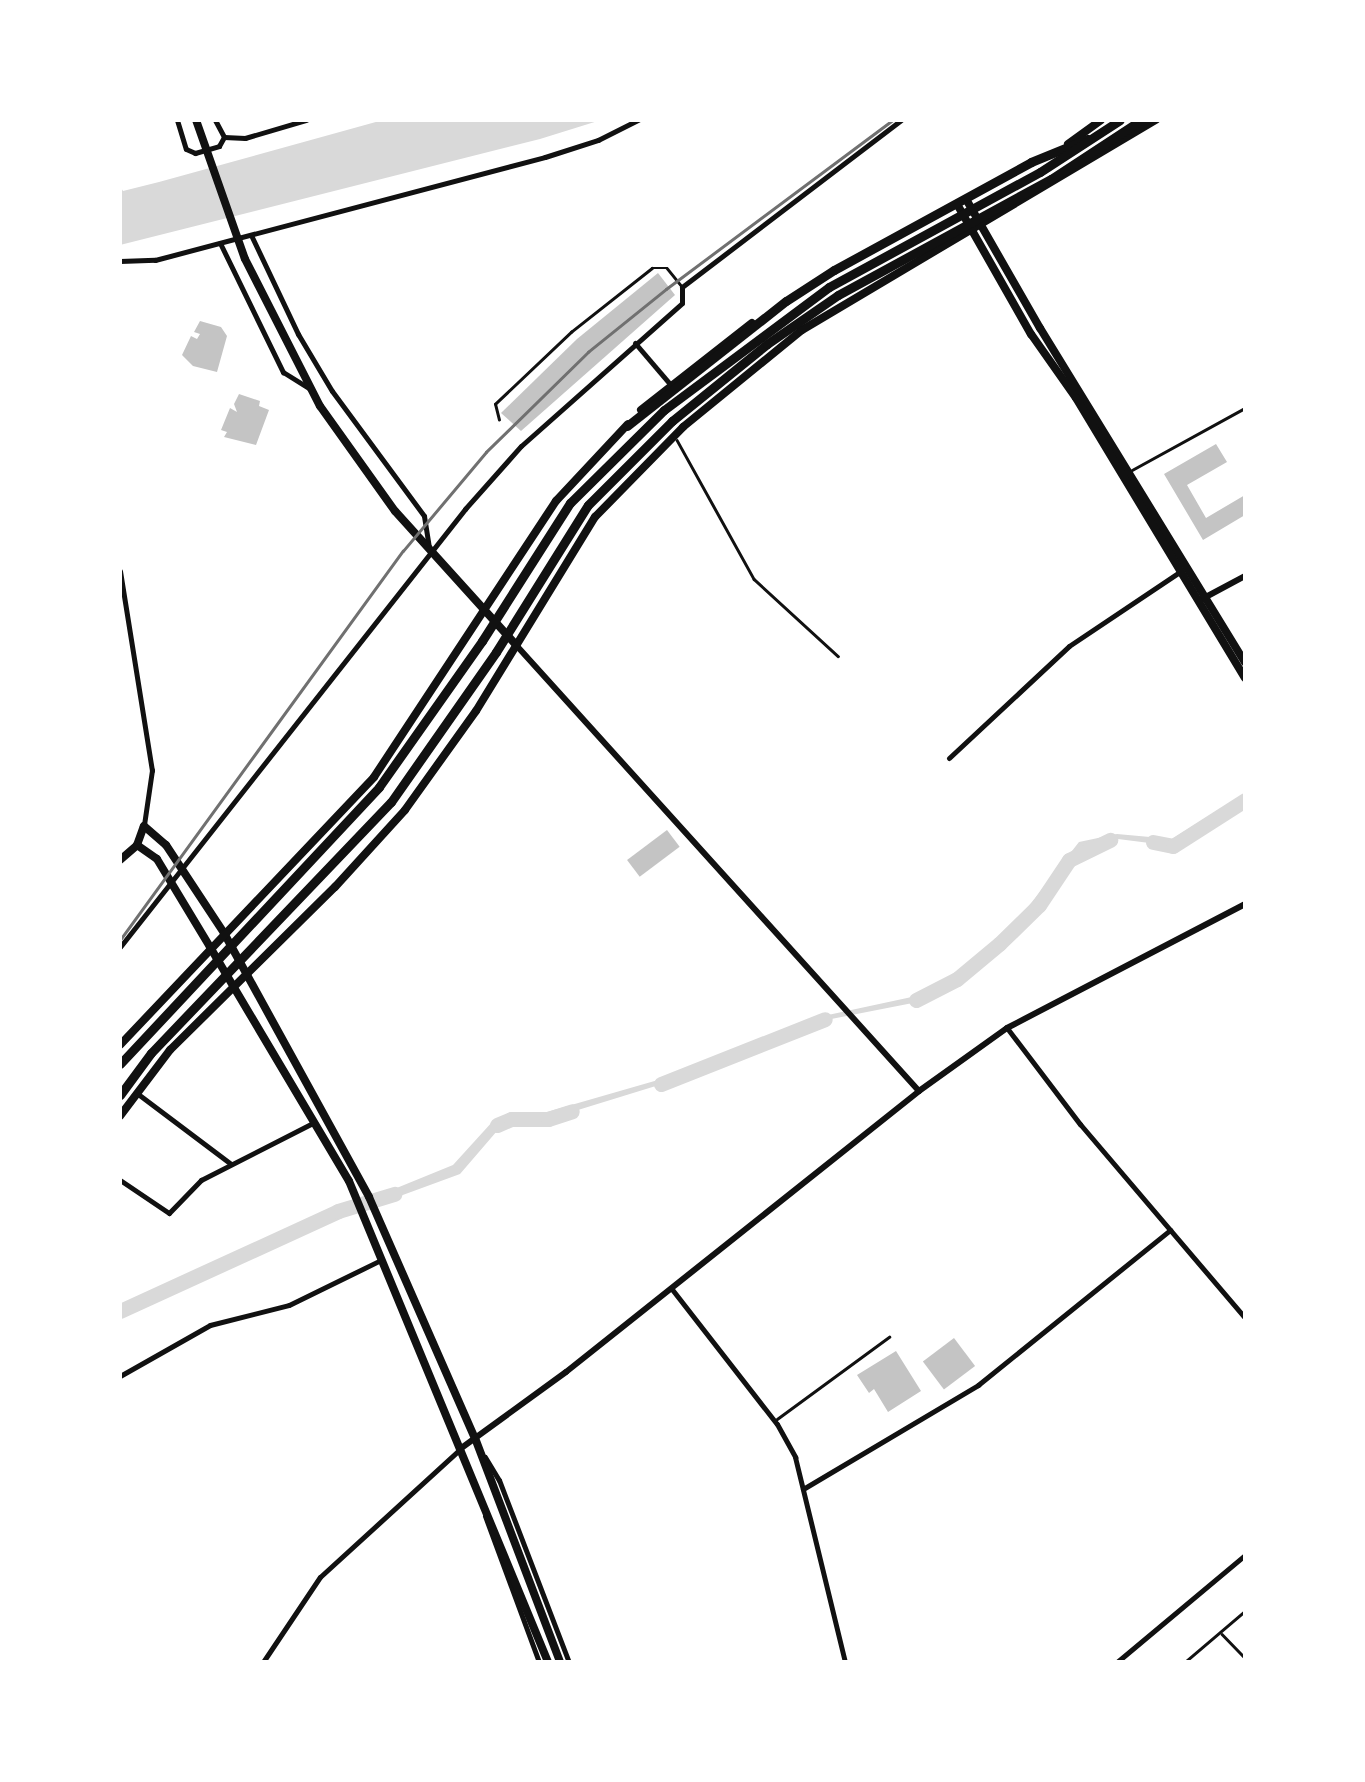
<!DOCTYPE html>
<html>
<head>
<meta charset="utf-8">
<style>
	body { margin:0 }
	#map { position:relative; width:1365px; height:1782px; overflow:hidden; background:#fff; font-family:Bitter,serif }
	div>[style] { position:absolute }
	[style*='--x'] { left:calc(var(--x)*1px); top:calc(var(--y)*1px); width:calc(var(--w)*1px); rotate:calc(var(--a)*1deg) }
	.water>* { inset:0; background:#d9d9d9 }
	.river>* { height:15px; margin:-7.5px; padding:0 7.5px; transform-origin:7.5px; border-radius:7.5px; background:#d9d9d9 }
	.building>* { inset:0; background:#c4c4c4; transform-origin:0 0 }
	.service>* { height:2.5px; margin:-1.25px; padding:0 1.25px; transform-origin:1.25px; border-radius:1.25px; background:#111 }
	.minor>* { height:5px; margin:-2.5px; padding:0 2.5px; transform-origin:2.5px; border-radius:2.5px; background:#111 }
	.tertiary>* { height:6px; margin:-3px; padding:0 3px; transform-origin:3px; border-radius:3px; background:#111 }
	.secondary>* { height:8px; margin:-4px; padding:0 4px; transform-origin:4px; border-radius:4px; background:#111 }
	.primary>* { height:8px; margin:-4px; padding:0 4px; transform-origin:4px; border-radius:4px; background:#111 }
	.trunk>* { height:9px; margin:-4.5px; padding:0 4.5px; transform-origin:4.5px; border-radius:4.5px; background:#111 }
	.rail>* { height:2.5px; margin:-1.25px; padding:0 1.25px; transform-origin:1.25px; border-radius:1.25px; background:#707070 }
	span { translate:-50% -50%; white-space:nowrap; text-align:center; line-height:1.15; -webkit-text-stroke:8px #fff; paint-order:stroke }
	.frame { position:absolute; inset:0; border:122px solid #fff; pointer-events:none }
</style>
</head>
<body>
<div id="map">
	<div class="water">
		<i style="clip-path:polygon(383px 120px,601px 120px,540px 139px,120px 245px,120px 186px,123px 191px,159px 182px)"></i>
		<i style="clip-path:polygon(1245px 793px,1245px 803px,1225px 810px,1173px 846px,1118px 839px,1082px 847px,1002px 947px,928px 1000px,816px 1022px,659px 1085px,552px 1118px,517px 1119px,497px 1131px,460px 1174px,381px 1203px,377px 1196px,453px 1165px,493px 1121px,510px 1113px,547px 1112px,658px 1080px,814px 1018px,935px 992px,999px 944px,1079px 842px,1117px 834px,1172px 839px)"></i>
	</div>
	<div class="river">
		<i style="--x:1153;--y:842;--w:20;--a:11"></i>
		<i style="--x:1173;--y:846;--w:85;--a:-32.6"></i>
		<i style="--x:916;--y:1000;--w:46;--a:-27.1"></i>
		<i style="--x:957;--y:979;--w:55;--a:-39.8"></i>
		<i style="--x:999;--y:944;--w:56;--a:-44.3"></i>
		<i style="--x:1039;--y:905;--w:54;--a:-56.3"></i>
		<i style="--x:1069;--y:860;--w:46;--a:-26"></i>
		<i style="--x:661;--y:1084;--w:176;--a:-21.6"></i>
		<i style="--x:497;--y:1125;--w:15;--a:-23"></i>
		<i style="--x:511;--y:1119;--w:37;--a:0"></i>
		<i style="--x:548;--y:1119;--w:25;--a:-18"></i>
		<i style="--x:120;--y:1311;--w:240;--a:-24.6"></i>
		<i style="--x:338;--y:1211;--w:59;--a:-16.9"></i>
	</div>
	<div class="building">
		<i style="clip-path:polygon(658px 273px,675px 295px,521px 431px,501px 413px,577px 339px)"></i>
		<i style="clip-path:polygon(200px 321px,221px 327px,227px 336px,217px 372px,193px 366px,182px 355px,191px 336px,197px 339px,200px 334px,194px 332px)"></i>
		<i style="clip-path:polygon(239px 394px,260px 401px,259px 406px,269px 410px,256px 445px,224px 437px,227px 432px,221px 430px,230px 408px,237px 412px,234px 404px)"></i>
		<i style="clip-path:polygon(1216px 444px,1227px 462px,1187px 485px,1206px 518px,1245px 495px,1245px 515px,1203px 540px,1164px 474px)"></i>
		<i style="left:667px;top:830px;width:21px;height:50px;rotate:53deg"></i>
		<i style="left:954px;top:1338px;width:35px;height:39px;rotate:53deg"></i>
		<i style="clip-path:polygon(896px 1351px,921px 1391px,888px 1412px,874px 1389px,869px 1393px,857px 1375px)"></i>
	</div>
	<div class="service">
		<i style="--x:499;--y:420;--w:16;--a:-104"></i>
		<i style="--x:495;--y:404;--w:105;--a:-43.5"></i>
		<i style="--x:571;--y:332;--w:103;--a:-38.3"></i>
		<i style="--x:652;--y:268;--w:15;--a:0"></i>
		<i style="--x:667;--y:268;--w:22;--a:51"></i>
		<i style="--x:677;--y:440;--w:159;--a:61"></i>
		<i style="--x:754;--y:579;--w:114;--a:42.5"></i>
		<i style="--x:1132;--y:470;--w:129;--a:-28.8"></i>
		<i style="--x:777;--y:1419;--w:139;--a:-36.2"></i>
		<i style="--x:1222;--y:1634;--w:33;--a:46"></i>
		<i style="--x:1185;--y:1662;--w:79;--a:-40.4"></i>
	</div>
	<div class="minor">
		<i style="--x:177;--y:120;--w:30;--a:73"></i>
		<i style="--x:186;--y:149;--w:10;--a:24"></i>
		<i style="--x:195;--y:153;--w:25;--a:-16"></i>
		<i style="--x:219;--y:146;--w:10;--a:-61"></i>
		<i style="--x:215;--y:120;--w:19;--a:62"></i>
		<i style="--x:224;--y:137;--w:21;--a:3"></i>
		<i style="--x:245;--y:138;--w:64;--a:-16.4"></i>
		<i style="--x:251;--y:235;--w:110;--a:64.6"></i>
		<i style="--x:298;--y:334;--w:66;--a:59.2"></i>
		<i style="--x:332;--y:391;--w:155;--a:53.6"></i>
		<i style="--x:424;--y:516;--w:30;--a:81"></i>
		<i style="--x:220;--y:243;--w:144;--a:64"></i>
		<i style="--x:283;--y:372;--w:31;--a:32"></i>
		<i style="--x:120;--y:261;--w:35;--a:-2"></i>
		<i style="--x:155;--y:260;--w:403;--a:-14.8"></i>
		<i style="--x:545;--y:157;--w:56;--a:-17.8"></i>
		<i style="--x:598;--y:140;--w:45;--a:-26.6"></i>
		<i style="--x:635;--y:343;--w:54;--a:49.5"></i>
		<i style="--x:120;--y:571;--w:202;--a:80.9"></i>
		<i style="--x:152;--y:770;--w:56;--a:98.3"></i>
		<i style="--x:949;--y:758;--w:164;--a:-43"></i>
		<i style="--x:1069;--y:646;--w:135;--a:-33.8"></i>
		<i style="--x:120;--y:947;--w:558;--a:-51.77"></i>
		<i style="--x:465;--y:509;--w:84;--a:-48.4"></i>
		<i style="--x:521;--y:446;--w:215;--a:-41.6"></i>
		<i style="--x:682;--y:303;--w:16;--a:-90"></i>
		<i style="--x:682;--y:287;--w:275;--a:-37.3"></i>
		<i style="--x:1007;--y:1028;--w:121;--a:52.8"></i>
		<i style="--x:1080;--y:1124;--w:255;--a:49.6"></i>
		<i style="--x:138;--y:1094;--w:116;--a:37"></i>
		<i style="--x:120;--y:1180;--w:59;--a:34"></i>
		<i style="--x:169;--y:1213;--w:46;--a:-45.9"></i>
		<i style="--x:201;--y:1180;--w:126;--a:-27"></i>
		<i style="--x:671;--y:1288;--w:172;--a:52.1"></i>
		<i style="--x:777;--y:1424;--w:38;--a:61"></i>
		<i style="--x:795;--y:1457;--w:211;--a:76.3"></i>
		<i style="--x:120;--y:1376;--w:103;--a:-29.5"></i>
		<i style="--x:210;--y:1325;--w:81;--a:-14.2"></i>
		<i style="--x:289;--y:1305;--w:102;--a:-26.1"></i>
		<i style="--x:485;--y:1457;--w:27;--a:59"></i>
		<i style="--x:499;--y:1480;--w:195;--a:69"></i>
		<i style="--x:803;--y:1489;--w:204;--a:-30.7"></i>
		<i style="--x:978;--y:1385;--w:247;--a:-38.9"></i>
		<i style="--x:485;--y:1516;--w:156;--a:69.7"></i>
		<i style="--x:263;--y:1662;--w:102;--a:-56.2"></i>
		<i style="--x:320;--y:1577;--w:190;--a:-42.4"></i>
		<i style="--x:1117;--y:1662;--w:167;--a:-39.9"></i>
	</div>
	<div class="tertiary">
		<i style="--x:1202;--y:599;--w:49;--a:-28.1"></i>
		<i style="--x:516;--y:645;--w:601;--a:47.9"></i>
		<i style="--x:460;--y:1449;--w:131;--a:-36"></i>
		<i style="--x:566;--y:1372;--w:451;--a:-38.5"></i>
		<i style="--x:919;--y:1091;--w:108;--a:-35.6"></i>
		<i style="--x:1007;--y:1028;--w:268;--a:-27.5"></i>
	</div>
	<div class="secondary">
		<i style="--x:196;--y:120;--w:147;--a:70.6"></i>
		<i style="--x:245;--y:259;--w:165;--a:63"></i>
		<i style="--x:320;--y:406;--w:129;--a:54.5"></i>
		<i style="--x:395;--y:511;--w:181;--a:47.9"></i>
		<i style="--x:966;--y:199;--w:149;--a:60.2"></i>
		<i style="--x:1040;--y:328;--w:392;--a:58.5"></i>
		<i style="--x:957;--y:204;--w:150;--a:60.4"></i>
		<i style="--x:1031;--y:334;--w:78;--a:54.9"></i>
		<i style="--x:1076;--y:398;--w:327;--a:58.9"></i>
		<i style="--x:137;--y:845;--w:24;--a:35"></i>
		<i style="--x:157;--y:859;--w:103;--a:58.9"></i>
		<i style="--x:120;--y:860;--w:23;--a:-41"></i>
		<i style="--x:137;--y:845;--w:20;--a:-70"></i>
		<i style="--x:144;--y:826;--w:29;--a:41"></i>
		<i style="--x:166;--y:845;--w:105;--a:56.6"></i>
	</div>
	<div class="primary">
		<i style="--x:1068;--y:144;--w:41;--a:-36"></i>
		<i style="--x:641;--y:410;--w:141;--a:-38.1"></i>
		<i style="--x:224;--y:933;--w:301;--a:61.2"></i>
		<i style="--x:369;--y:1197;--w:263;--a:66.3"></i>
		<i style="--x:475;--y:1438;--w:240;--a:69.2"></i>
		<i style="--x:210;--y:947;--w:272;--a:59.3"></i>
		<i style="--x:349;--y:1181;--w:521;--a:67.52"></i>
		<i style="--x:120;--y:1045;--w:369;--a:-46.5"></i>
		<i style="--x:374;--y:777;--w:331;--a:-56.6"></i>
		<i style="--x:556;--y:501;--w:105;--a:-46.9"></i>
		<i style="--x:120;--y:1116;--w:83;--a:-52.9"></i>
		<i style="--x:170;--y:1050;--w:232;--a:-44.7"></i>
		<i style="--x:335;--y:887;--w:104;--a:-47.7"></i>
		<i style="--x:405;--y:810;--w:122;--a:-54.4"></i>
		<i style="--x:476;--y:711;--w:228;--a:-58.5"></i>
		<i style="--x:595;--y:517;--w:126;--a:-45.6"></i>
		<i style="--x:683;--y:427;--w:154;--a:-39.2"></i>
		<i style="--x:802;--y:330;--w:412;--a:-30.7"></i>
	</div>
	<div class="trunk">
		<i style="--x:627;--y:426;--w:202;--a:-38.2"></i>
		<i style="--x:786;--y:301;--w:57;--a:-32.9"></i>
		<i style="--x:834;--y:270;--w:225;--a:-28.7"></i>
		<i style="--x:1031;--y:162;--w:61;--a:-22.3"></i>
		<i style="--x:120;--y:1064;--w:379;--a:-46.9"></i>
		<i style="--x:379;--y:787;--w:179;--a:-54.8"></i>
		<i style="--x:482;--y:641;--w:164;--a:-57.5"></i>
		<i style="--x:570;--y:503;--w:132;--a:-44.7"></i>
		<i style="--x:664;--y:410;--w:206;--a:-36.7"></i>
		<i style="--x:829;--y:287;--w:240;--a:-28.6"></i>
		<i style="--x:1040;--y:172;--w:95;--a:-33"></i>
		<i style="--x:120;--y:1095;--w:52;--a:-53.6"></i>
		<i style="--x:151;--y:1053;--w:347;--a:-46.3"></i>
		<i style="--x:391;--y:802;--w:183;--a:-55"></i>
		<i style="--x:496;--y:652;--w:173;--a:-58"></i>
		<i style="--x:588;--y:505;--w:119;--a:-45"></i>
		<i style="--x:672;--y:421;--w:122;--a:-39"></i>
		<i style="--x:767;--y:344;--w:86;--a:-34.6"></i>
		<i style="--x:838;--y:295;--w:243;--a:-28.6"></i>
		<i style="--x:1051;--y:179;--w:108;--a:-33.2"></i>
	</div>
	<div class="rail">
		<i style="--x:120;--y:940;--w:481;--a:-54"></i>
		<i style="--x:403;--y:551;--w:129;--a:-50"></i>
		<i style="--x:486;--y:452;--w:143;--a:-44.4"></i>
		<i style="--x:588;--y:352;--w:100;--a:-38.9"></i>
		<i style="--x:666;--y:289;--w:283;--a:-36.7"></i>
	</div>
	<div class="frame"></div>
</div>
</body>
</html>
